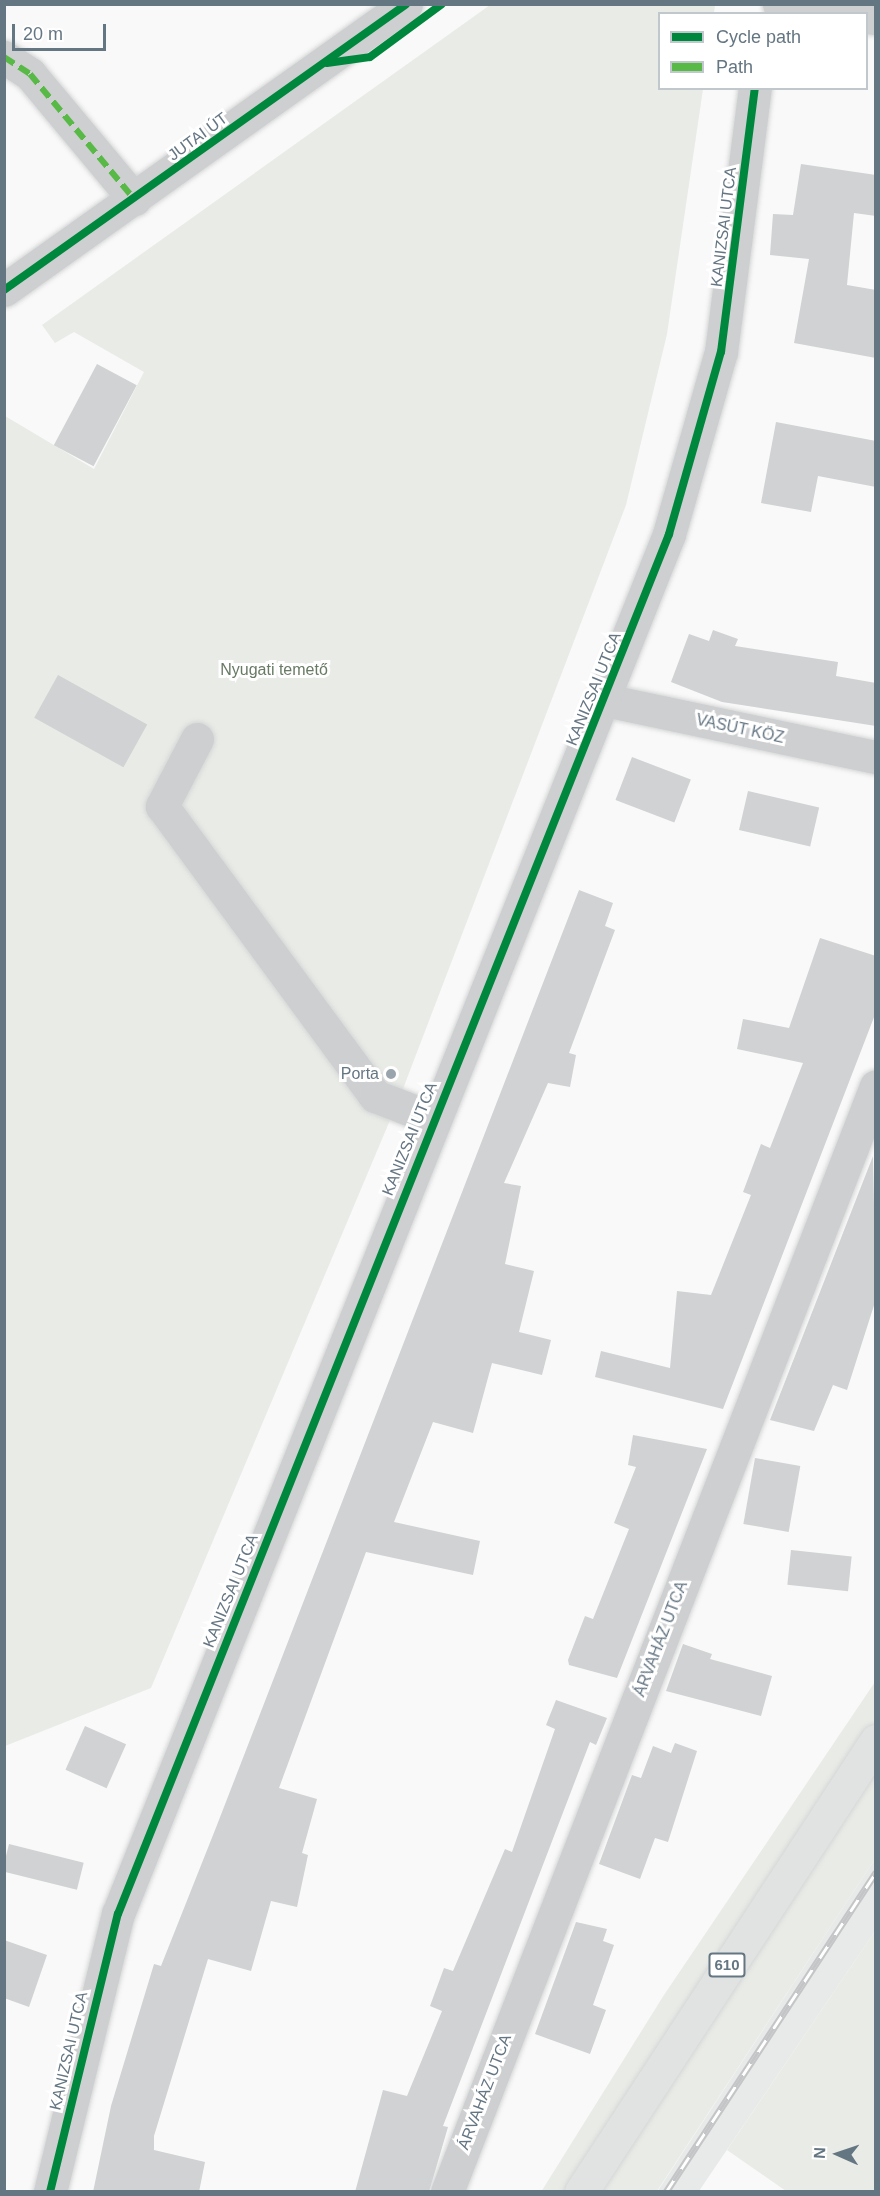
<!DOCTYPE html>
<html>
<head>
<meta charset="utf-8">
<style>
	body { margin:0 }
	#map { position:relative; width:880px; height:2196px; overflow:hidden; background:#f9f9f9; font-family:Helvetica,sans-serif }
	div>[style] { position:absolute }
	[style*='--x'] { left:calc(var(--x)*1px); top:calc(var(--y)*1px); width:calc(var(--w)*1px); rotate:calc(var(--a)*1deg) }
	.built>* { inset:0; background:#e8e9e9 }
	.green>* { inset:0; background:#e8ebe6 }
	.building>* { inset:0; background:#d0d2d3; transform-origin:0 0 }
	.roads { filter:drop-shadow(0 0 2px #d5d6d7) drop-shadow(0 0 2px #d5d6d7) }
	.minor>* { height:33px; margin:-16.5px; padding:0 16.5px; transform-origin:16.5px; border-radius:16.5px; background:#cecfd0 }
	.major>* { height:33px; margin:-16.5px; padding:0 16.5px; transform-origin:16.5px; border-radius:16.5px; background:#e1e2e2 }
	.rail>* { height:7px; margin-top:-3.5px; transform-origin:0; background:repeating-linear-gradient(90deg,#fff 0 14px,#c3c5c6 0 28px); box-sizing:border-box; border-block:2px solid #c3c5c6 }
	.quiet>* { height:6px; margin-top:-3px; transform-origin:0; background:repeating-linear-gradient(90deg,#58b947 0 12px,transparent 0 18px) }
	.cycleway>* { height:8px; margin:-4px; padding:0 4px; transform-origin:4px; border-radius:4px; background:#00873e }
	.dots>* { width:16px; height:16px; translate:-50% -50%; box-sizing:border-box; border:3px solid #fff; border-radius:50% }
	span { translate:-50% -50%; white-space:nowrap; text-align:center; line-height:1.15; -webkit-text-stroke:6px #fff; paint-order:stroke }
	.shield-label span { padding:2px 4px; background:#fff; border:2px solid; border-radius:4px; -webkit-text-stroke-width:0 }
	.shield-label { font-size:15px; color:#657683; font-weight:700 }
	.street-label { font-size:16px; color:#657683 }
	.park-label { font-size:16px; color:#687a64 }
	.poi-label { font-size:16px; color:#657683 }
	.right { translate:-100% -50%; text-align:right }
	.frame { position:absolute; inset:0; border:6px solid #657683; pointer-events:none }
	.legend { position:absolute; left:658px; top:12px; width:210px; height:78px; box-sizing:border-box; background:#fff; border:2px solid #c1c8cd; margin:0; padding:8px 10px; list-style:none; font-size:18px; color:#657683 }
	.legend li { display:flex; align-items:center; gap:12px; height:30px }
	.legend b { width:30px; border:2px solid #c1c8cd }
	.north { position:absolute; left:808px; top:2124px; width:60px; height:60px; -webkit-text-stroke:4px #fff; paint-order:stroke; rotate:273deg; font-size:16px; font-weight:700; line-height:24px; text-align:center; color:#657683 }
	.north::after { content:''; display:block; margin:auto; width:21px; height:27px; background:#657683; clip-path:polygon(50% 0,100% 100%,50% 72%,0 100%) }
	.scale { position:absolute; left:12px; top:24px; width:94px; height:27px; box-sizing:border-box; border:3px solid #657683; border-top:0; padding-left:8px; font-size:18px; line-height:21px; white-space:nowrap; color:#657683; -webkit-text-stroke:4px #fff; paint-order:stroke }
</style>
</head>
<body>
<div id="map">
	<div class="built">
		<i style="clip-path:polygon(875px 1859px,875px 1931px,699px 2191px,657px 2192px)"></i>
	</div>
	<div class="green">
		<i style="clip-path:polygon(490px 5px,715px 5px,714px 13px,660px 14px,660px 88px,703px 89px,667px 334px,626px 505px,401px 1094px,151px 1688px,5px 1746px,5px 416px,94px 469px,144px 372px,74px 332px,55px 343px,42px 325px)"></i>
		<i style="clip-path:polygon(875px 1682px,875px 1859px,657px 2191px,541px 2192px,664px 1995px)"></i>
		<i style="clip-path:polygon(875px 1931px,875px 2191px,786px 2191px,727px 2150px)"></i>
	</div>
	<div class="building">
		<i style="clip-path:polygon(801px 164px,876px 175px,876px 216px,854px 213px,847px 285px,876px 290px,876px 358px,794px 343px,809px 259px,770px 255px,773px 214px,793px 215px)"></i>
		<i style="left:97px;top:364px;width:45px;height:92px;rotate:28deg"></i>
		<i style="clip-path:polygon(776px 422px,876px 441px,876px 487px,818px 476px,811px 512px,761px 503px)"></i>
		<i style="clip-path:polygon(713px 630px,738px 639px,735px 646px,838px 662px,836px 676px,876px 683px,876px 726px,722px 702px,671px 682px,689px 634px,709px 641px)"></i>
		<i style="left:58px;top:675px;width:102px;height:49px;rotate:29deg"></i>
		<i style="left:632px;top:757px;width:63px;height:46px;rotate:21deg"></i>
		<i style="left:748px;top:791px;width:73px;height:40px;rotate:13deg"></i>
		<i style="clip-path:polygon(579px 890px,613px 903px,605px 926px,615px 930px,569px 1053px,576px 1055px,570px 1087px,548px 1083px,504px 1183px,521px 1186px,505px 1264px,534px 1271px,519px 1332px,551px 1340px,542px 1375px,492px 1363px,473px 1433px,433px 1422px,394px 1522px,480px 1541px,473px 1575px,366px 1552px,279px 1788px,317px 1799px,302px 1853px,308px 1855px,297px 1907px,271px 1901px,251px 1971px,208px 1959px,154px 2136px,154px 2150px,205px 2162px,199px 2192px,93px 2192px,111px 2106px,154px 1964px,161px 1966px,217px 1825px)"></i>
		<i style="clip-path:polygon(820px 938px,876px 956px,876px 1012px,723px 1409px,595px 1377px,601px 1351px,670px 1368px,677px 1291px,711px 1295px,751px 1195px,743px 1192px,761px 1144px,770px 1148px,803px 1063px,737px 1049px,743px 1019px,789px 1028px)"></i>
		<i style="clip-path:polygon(873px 1156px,876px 1299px,847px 1390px,833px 1385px,814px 1431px,770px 1420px)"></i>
		<i style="clip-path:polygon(633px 1435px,707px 1449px,617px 1678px,569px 1665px,568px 1660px,585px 1616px,593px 1619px,629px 1529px,614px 1523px,636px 1467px,628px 1465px)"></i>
		<i style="left:755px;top:1458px;width:46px;height:67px;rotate:10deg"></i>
		<i style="left:791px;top:1550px;width:61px;height:35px;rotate:6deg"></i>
		<i style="clip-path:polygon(683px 1644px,712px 1654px,710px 1659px,772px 1676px,761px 1716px,666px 1691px)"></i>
		<i style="clip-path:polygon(556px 1700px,607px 1718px,596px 1745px,590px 1742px,443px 2126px,448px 2127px,429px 2192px,355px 2192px,383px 2090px,407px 2096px,442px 2011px,430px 2006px,444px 1968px,453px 1971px,505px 1849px,512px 1852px,555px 1729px,546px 1725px)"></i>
		<i style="left:85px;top:1726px;width:45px;height:48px;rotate:24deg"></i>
		<i style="clip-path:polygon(675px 1743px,697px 1751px,668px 1842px,655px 1838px,640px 1879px,599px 1864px,632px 1775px,641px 1778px,653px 1746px,671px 1753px)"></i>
		<i style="left:9px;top:1844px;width:77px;height:28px;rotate:14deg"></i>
		<i style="clip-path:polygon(576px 1922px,607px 1929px,603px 1941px,614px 1945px,593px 2005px,606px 2010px,590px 2054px,535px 2034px)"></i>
		<i style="clip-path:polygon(4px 1940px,47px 1955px,29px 2007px,4px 1998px)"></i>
	</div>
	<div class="roads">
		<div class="minor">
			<i style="--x:779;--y:4;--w:64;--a:9"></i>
			<i style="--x:866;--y:17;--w:10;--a:6"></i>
			<i style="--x:4;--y:57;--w:31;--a:33"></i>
			<i style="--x:30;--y:74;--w:163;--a:50.2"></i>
			<i style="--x:4;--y:290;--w:493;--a:-35.4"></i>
			<i style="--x:605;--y:700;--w:277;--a:11.9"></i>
			<i style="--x:197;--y:739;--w:76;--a:117.6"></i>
			<i style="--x:162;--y:806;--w:360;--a:53.7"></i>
			<i style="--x:375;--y:1096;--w:61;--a:21.1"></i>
			<i style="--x:50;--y:2192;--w:286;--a:-76.3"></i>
			<i style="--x:118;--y:1914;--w:1486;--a:-68.23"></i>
			<i style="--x:669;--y:534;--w:189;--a:-74.1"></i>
			<i style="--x:721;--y:352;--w:266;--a:-82.7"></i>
			<i style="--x:447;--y:2192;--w:1186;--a:-68.8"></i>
		</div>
		<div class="major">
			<i style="--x:581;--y:2192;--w:539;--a:-56.81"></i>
		</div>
	</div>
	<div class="rail">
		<i style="--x:666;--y:2192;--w:383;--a:-56.7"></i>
	</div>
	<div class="quiet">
		<i style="--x:4;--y:57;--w:31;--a:33"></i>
		<i style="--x:30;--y:74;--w:163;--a:50.2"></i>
	</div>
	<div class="cycleway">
		<i style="--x:327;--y:63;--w:43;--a:-7.9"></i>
		<i style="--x:370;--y:57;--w:89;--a:-36.4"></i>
		<i style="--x:4;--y:290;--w:493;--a:-35.4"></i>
		<i style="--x:50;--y:2192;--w:286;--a:-76.3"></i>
		<i style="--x:118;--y:1914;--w:1486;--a:-68.23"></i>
		<i style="--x:669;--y:534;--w:189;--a:-74.1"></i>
		<i style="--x:721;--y:352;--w:266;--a:-82.7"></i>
	</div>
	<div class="dots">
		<i style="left:391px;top:1074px;background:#99a4ac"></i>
	</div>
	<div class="shield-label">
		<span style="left:727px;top:1965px">610</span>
	</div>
	<div class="street-label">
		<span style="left:198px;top:137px;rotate:-36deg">JUTAI ÚT</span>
		<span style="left:724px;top:227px;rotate:-83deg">KANIZSAI UTCA</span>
		<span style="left:594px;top:689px;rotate:-68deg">KANIZSAI UTCA</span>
		<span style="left:740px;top:729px;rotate:12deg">VASÚT KÖZ</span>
		<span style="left:410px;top:1139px;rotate:-68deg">KANIZSAI UTCA</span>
		<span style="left:231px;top:1591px;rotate:-68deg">KANIZSAI UTCA</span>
		<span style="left:661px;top:1639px;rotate:-69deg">ÁRVAHÁZ UTCA</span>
		<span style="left:69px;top:2051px;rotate:-77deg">KANIZSAI UTCA</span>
		<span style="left:485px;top:2092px;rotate:-69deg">ÁRVAHÁZ UTCA</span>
	</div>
	<div class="park-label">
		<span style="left:274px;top:670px">Nyugati temető</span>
	</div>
	<div class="poi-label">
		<span class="right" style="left:379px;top:1074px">Porta</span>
	</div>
	<div class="frame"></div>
	<ul class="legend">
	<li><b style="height:8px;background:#00873e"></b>Cycle path</li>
	<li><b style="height:8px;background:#58b947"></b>Path</li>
	</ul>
	<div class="north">N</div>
	<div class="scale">20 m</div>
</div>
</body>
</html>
